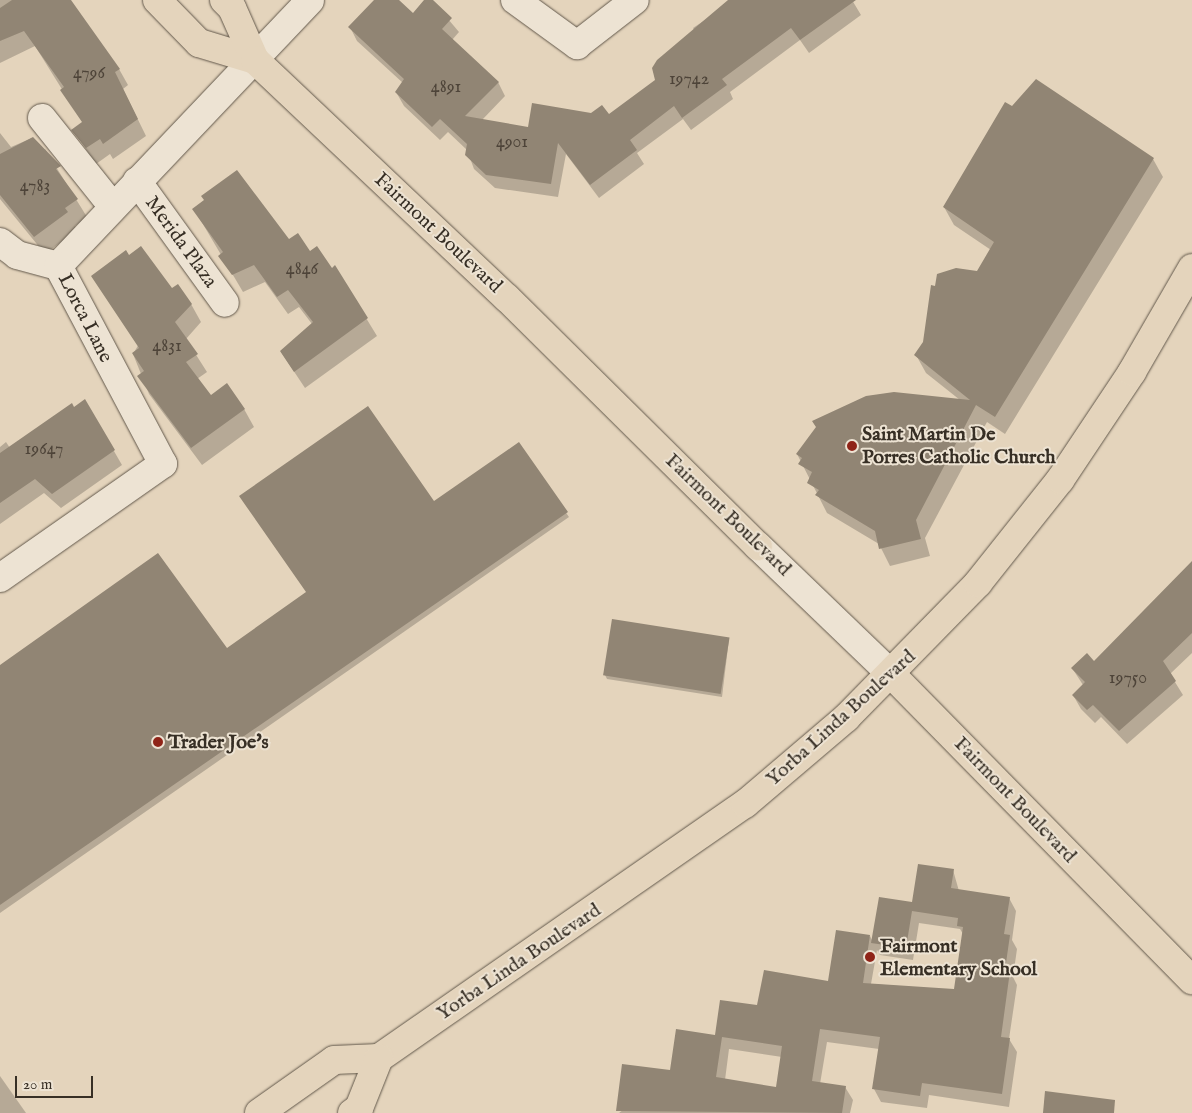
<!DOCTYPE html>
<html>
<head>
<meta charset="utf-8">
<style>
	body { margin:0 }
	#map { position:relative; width:1192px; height:1113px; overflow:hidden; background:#e4d4bc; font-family:"IM FELL English",serif }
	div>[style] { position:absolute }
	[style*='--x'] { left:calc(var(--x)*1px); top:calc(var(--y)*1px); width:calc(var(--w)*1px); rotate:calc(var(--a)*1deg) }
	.shadow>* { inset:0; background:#0003 }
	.building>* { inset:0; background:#918574; transform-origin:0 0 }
	.roads { filter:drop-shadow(0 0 1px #62584b) drop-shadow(0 0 1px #62584b) }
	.minor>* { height:28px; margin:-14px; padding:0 14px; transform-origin:14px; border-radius:14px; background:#ede3d3 }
	.major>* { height:28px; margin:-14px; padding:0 14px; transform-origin:14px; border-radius:14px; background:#e4d4bc }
	.dots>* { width:14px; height:14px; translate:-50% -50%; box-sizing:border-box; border:2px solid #ede3d3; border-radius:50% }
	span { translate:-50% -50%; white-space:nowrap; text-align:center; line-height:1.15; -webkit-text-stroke:4px #ede3d3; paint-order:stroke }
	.number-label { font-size:18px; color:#4e4439 }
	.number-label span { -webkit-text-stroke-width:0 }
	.street-label { font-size:20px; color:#372f25 }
	.poi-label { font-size:20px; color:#372f25; font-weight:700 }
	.left { translate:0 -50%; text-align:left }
	.scale { position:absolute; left:15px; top:1076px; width:78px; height:22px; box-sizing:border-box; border:2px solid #372f25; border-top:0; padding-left:6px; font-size:15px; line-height:18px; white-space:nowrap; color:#372f25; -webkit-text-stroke:4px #ede3d3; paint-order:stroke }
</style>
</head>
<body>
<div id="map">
	<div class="shadow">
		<i style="clip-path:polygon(0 0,67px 0,119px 69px,128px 85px,123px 89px,146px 136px,113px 159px,110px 154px,96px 164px,73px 130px,83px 123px,35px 46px,0 63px)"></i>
		<i style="clip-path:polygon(376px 0,397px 0,413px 14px,432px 0,459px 32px,452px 40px,498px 82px,505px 96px,482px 120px,529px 128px,609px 116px,657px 80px,696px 33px,693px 28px,732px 2px,852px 0,861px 15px,809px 53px,800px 40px,730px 92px,733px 99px,691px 130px,683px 119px,637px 153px,644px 164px,599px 198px,566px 154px,558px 197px,495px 188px,474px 169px,467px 150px,448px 132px,440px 140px,404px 106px,396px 92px,403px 83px,357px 41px,350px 27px)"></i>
		<i style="clip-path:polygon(0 133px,11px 147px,32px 138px,42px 152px,45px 149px,87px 217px,75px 226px,77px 230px,45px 254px,0 199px)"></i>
		<i style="clip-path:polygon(1153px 159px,1163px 177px,1005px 434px,987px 422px,925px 538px,930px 556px,890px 566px,879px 544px,827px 513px,797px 454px,817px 428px,813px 422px,885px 394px,960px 400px,926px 373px,916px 355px,924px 342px,936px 288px,977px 272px,991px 250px,954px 225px,944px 207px)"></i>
		<i style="clip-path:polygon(194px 209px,289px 241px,331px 269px,335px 267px,377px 336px,305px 388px,281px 352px,312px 324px,299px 307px,288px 314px,265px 282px,243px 292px)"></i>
		<i style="clip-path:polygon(171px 290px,191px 304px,201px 322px,186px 339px,207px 372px,197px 379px,211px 397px,244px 409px,254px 427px,202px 465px,149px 394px,133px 354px)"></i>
		<i style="clip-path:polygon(85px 401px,122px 465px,61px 508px,44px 493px,0 524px,0 447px,6px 442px,10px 448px)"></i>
		<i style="clip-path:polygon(518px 444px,569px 517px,0 913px,0 666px,226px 650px)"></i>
		<i style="clip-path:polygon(1192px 567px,1192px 653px,1170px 674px,1183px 695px,1127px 744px,1101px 717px,1095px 723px,1081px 709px,1073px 695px,1083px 685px,1072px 668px,1094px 663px)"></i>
		<i style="clip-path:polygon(729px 639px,722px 697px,607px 679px,605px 675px)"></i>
		<i style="clip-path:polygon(evenodd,953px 870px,959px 891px,1009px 898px,1016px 911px,1012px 940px,1017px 949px,1013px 977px,1017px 985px,1009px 1039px,1017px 1052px,1009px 1107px,929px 1095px,927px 1108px,881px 1102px,874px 1089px,879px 1049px,827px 1042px,820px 1084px,845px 1087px,853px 1100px,850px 1113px,619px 1113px,758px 1007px,829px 983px,870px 936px,873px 942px,953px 870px,919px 923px,960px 929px,963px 934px,955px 990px,871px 984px,877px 950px,880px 955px,913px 960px,919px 923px,953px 870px,729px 1049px,782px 1057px,777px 1088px,725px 1080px,729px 1049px)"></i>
		<i style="clip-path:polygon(0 1076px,26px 1113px,0 1113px)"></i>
	</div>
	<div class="building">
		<i style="clip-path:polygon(12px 0,71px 0,120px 69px,115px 72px,138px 119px,103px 144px,100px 139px,86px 148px,71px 130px,82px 122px,60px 90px,64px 87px,24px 31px,0 41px,0 8px)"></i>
		<i style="clip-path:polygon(374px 0,399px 0,413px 13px,424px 0,433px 0,452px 18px,442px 29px,499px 82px,465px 116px,528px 127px,532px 103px,591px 113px,602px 105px,609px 114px,655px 80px,652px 68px,657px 60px,728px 0,856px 0,800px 40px,791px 28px,722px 79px,727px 85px,682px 118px,674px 106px,630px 140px,637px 150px,590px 185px,558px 143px,551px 184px,486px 175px,465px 155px,467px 144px,440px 119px,432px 127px,395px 92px,404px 79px,348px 27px)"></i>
		<i style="clip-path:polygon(1036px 79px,1154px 158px,995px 417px,976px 405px,916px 520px,921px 539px,879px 549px,875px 531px,815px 495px,819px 490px,807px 483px,812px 472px,798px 464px,802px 458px,796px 454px,816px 427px,812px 421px,866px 396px,894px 392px,970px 400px,914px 355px,923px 342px,931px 285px,935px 286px,937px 274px,956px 268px,977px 271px,994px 242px,943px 207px,1005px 102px,1012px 106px)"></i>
		<i style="clip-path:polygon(33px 137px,61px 166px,56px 169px,78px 199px,65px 208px,68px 212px,34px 237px,0 195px,0 154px)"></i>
		<i style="clip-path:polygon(237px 170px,289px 239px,298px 233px,310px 251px,317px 246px,332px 268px,335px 265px,368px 318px,294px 372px,280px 351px,313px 322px,288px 290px,277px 297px,254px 265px,232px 275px,218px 256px,223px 252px,192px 209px,204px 200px,201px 196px)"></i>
		<i style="clip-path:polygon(141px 246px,172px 288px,178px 284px,192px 304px,175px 322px,198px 354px,186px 362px,211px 395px,227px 383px,245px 409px,191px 448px,137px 376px,144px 371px,132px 353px,139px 348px,91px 276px,126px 250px,129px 255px)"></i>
		<i style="clip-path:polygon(85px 399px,115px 450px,52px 494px,35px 479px,0 503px,0 453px,72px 403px,74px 407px)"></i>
		<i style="clip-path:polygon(368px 406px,434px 501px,519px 442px,568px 512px,0 905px,0 665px,158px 553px,227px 648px,306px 592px,239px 496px)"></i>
		<i style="clip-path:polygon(1192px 561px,1192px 633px,1163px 661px,1176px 681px,1119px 731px,1093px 705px,1087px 710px,1072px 695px,1085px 682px,1071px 668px,1087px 653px,1094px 661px)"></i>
		<i style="left:612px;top:619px;width:119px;height:57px;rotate:9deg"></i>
		<i style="clip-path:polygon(evenodd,918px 864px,954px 869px,951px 888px,1010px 897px,1004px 934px,1010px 935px,1005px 970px,1010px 971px,1001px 1037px,1010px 1038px,1002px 1094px,922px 1083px,920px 1096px,872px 1089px,880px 1037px,820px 1029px,812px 1081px,846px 1086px,842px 1113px,616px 1111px,622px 1064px,670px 1070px,676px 1029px,715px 1035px,720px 1000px,757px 1005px,764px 970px,828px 981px,836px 930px,870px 935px,863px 983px,954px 989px,963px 927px,957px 926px,958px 918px,912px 911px,906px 948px,871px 943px,879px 897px,912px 902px,918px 864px,722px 1037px,782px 1046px,776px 1087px,716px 1077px,722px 1037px)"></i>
		<i style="clip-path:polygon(1045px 1091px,1115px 1100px,1114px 1113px,1043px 1113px)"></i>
	</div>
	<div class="roads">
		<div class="minor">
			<i style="--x:515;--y:0;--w:77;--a:36"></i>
			<i style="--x:577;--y:45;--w:73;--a:-37.8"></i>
			<i style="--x:42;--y:118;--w:114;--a:51.4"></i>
			<i style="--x:137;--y:181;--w:150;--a:54.2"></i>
			<i style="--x:0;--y:242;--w:21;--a:37"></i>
			<i style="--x:17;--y:255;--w:42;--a:15"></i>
			<i style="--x:58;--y:266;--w:366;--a:-46.5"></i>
			<i style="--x:758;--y:546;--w:186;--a:43.9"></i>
			<i style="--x:0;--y:578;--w:199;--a:-35"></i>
			<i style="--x:163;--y:464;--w:224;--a:-117.9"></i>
		</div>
		<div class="major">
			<i style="--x:157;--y:0;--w:60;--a:45.7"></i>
			<i style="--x:199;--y:43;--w:59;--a:16.9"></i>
			<i style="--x:224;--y:0;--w:11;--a:45"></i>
			<i style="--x:232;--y:8;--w:57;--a:66.1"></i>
			<i style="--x:255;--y:60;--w:347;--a:43.4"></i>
			<i style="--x:507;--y:298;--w:353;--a:44.7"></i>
			<i style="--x:892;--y:675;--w:428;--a:45.5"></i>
			<i style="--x:259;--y:1113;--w:92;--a:-35.2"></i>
			<i style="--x:334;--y:1060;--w:45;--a:-2.5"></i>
			<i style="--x:379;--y:1058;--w:446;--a:-34.8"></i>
			<i style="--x:745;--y:804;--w:133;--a:-40.4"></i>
			<i style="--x:846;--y:718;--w:189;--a:-45.6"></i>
			<i style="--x:978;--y:583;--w:132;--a:-51.5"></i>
			<i style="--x:1060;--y:480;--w:130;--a:-56.3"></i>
			<i style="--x:1132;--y:372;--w:120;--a:-60"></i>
			<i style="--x:352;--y:1113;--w:9;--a:-36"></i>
			<i style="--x:359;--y:1108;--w:54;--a:-68.2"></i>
		</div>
	</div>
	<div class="dots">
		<i style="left:852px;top:446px;background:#8f2418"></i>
		<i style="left:158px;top:742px;background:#8f2418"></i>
		<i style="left:870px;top:957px;background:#8f2418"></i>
	</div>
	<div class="number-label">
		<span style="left:89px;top:74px">4796</span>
		<span style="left:689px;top:80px">19742</span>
		<span style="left:446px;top:88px">4891</span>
		<span style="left:512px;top:143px">4901</span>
		<span style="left:35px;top:187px">4783</span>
		<span style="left:302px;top:270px">4846</span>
		<span style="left:167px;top:347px">4831</span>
		<span style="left:44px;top:450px">19647</span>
		<span style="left:1128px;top:679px">19750</span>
	</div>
	<div class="street-label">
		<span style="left:438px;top:233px;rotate:43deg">Fairmont Boulevard</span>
		<span style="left:181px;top:242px;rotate:54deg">Merida Plaza</span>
		<span style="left:85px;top:318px;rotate:63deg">Lorca Lane</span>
		<span style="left:728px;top:515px;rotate:44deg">Fairmont Boulevard</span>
		<span style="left:841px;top:718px;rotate:-42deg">Yorba Linda Boulevard</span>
		<span style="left:1015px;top:800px;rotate:46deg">Fairmont Boulevard</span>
		<span style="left:519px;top:962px;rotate:-34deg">Yorba Linda Boulevard</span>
	</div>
	<div class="poi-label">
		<span class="left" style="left:862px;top:446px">Saint Martin De<br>Porres Catholic Church</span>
		<span class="left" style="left:168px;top:742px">Trader Joe's</span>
		<span class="left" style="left:880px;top:958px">Fairmont<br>Elementary School</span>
	</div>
	<div class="scale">20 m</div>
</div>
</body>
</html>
